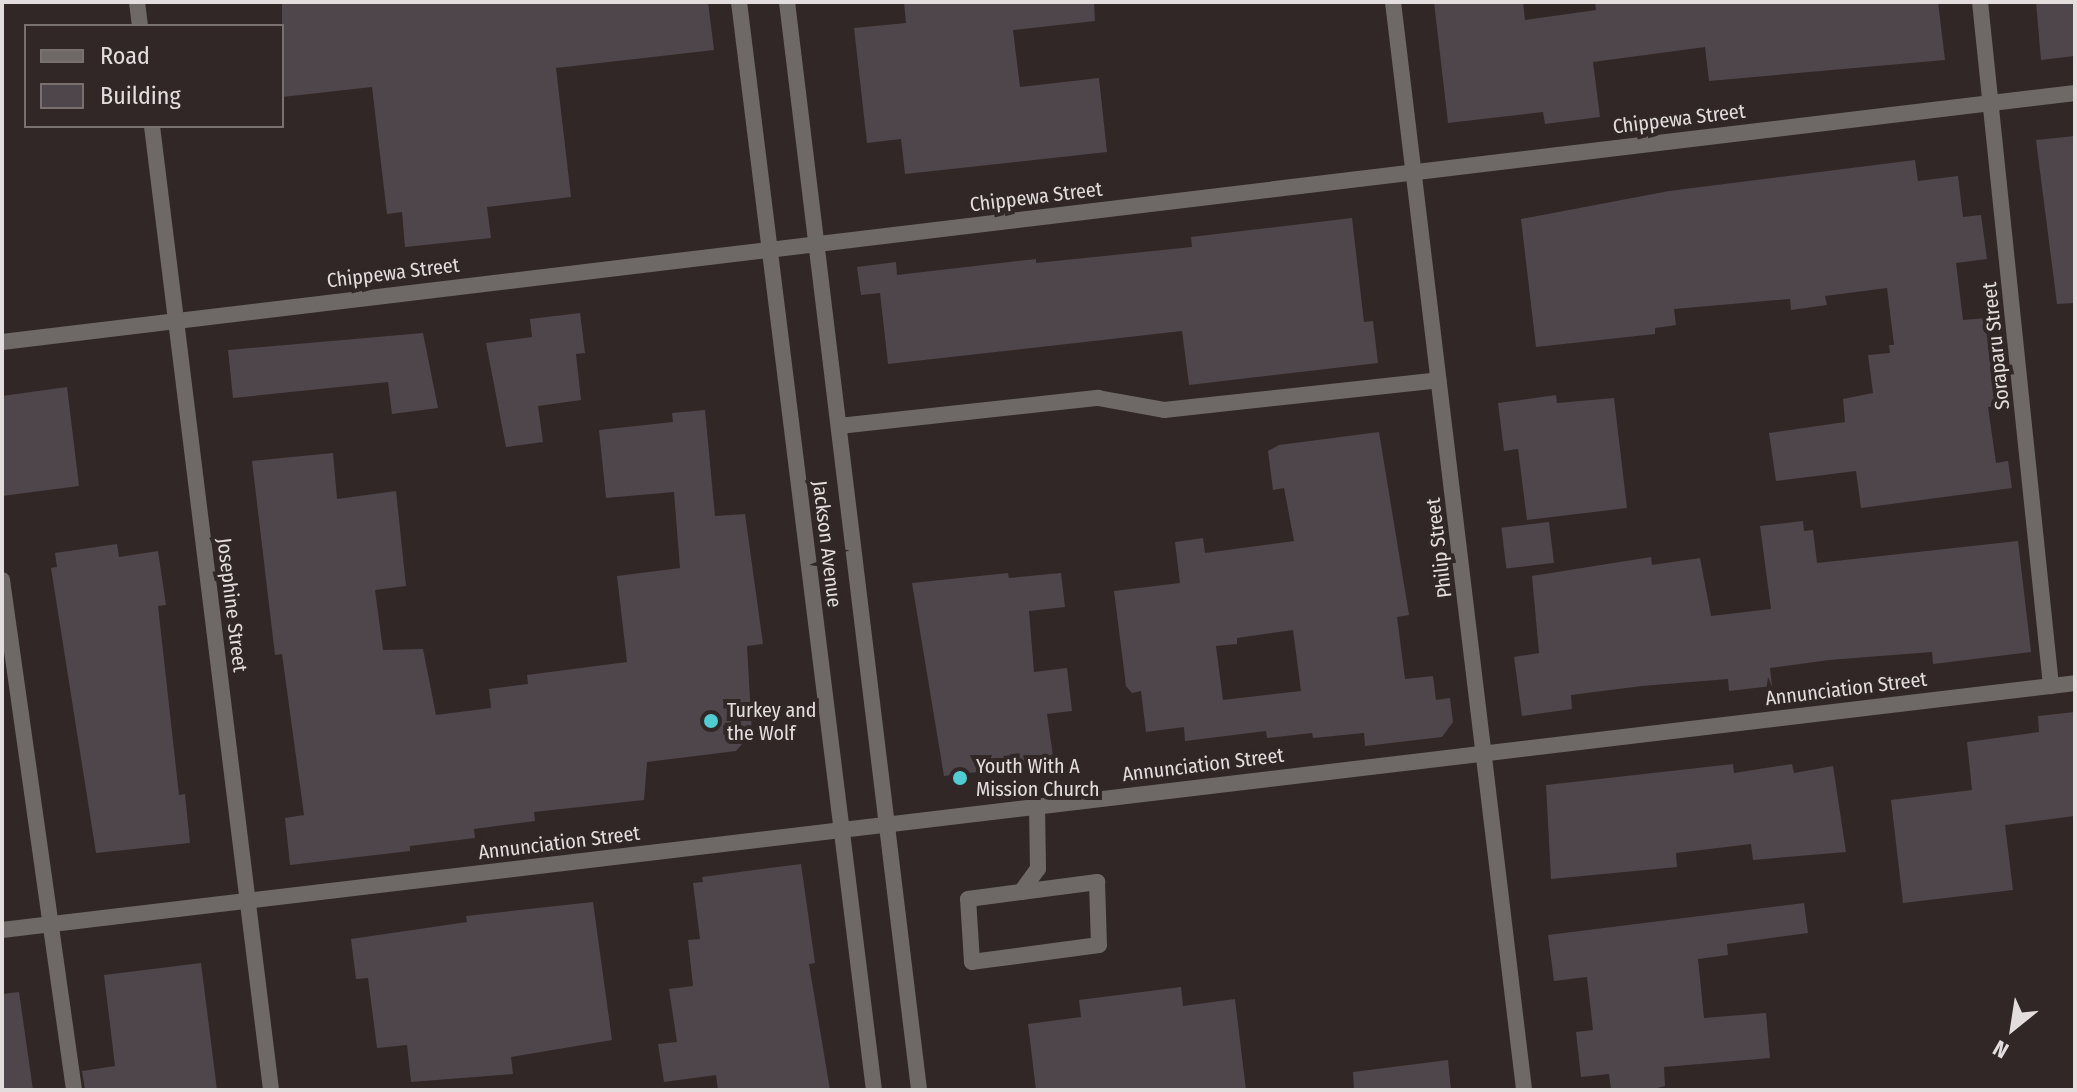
<!DOCTYPE html>
<html>
<head>
<meta charset="utf-8">
<style>
	body { margin:0 }
	#map { position:relative; width:2077px; height:1092px; overflow:hidden; background:#312727; font-family:"Fira Sans Condensed",sans-serif }
	div>[style] { position:absolute }
	[style*='--x'] { left:calc(var(--x)*1px); top:calc(var(--y)*1px); width:calc(var(--w)*1px); rotate:calc(var(--a)*1deg) }
	.building>* { inset:0; background:#4f464c; transform-origin:0 0 }
	.service>* { height:16px; margin:-8px; padding:0 8px; transform-origin:8px; border-radius:8px; background:#6e6967 }
	.minor>* { height:16px; margin:-8px; padding:0 8px; transform-origin:8px; border-radius:8px; background:#6e6967 }
	.tertiary>* { height:16px; margin:-8px; padding:0 8px; transform-origin:8px; border-radius:8px; background:#6e6967 }
	.dots>* { width:22px; height:22px; translate:-50% -50%; box-sizing:border-box; border:4px solid #312727; border-radius:50% }
	span { translate:-50% -50%; white-space:nowrap; text-align:center; line-height:1.15; -webkit-text-stroke:8px #312727; paint-order:stroke }
	.street-label { font-size:20px; color:#e4ddde }
	.poi-label { font-size:20px; color:#e4ddde }
	.left { translate:0 -50%; text-align:left }
	.frame { position:absolute; inset:0; border:4px solid #e4ddde; pointer-events:none }
	.legend { position:absolute; left:24px; top:24px; width:260px; height:104px; box-sizing:border-box; background:#312727; border:2px solid #797070; margin:0; padding:10px 14px; list-style:none; font-size:24px; color:#e4ddde }
	.legend li { display:flex; align-items:center; gap:16px; height:40px }
	.legend b { width:40px; border:2px solid #797070 }
	.north { position:absolute; left:1973px; top:988px; width:80px; height:80px; -webkit-text-stroke:6px #312727; paint-order:stroke; rotate:210deg; font-size:22px; font-weight:700; line-height:32px; text-align:center; color:#e4ddde }
	.north::after { content:''; display:block; margin:auto; width:28px; height:36px; background:#e4ddde; clip-path:polygon(50% 0,100% 100%,50% 72%,0 100%) }
</style>
</head>
<body>
<div id="map">
	<div class="building">
		<i style="clip-path:polygon(282px 2px,708px 2px,714px 50px,556px 68px,571px 197px,487px 207px,491px 238px,405px 247px,402px 212px,387px 214px,372px 87px,282px 97px)"></i>
		<i style="clip-path:polygon(904px 2px,1094px 2px,1095px 21px,1013px 30px,1020px 87px,1099px 78px,1107px 152px,905px 174px,901px 139px,867px 143px,854px 28px,906px 23px)"></i>
		<i style="clip-path:polygon(1434px 2px,1523px 2px,1525px 20px,1596px 10px,1595px 2px,1938px 2px,1945px 60px,1709px 81px,1705px 47px,1593px 62px,1600px 117px,1545px 124px,1543px 112px,1448px 123px)"></i>
		<i style="clip-path:polygon(2036px 2px,2075px 2px,2075px 56px,2041px 60px)"></i>
		<i style="clip-path:polygon(2075px 136px,2075px 303px,2057px 304px,2036px 140px)"></i>
		<i style="clip-path:polygon(1915px 160px,1918px 181px,1958px 176px,1963px 217px,1981px 215px,1987px 259px,1956px 263px,1963px 320px,1987px 318px,1999px 406px,1988px 407px,1996px 463px,2008px 461px,2012px 488px,1861px 508px,1856px 471px,1776px 481px,1769px 433px,1845px 422px,1843px 399px,1873px 393px,1868px 355px,1890px 353px,1889px 345px,1894px 345px,1887px 288px,1825px 296px,1827px 305px,1791px 310px,1790px 299px,1674px 309px,1676px 325px,1655px 328px,1655px 334px,1536px 347px,1521px 219px,1669px 191px)"></i>
		<i style="clip-path:polygon(1352px 218px,1364px 322px,1373px 321px,1378px 363px,1189px 385px,1182px 331px,888px 364px,880px 293px,861px 295px,857px 267px,896px 262px,897px 275px,1036px 259px,1036px 263px,1192px 247px,1191px 237px)"></i>
		<i style="clip-path:polygon(580px 313px,585px 353px,576px 354px,581px 400px,538px 406px,543px 442px,506px 447px,486px 343px,532px 337px,530px 319px)"></i>
		<i style="clip-path:polygon(423px 333px,438px 408px,392px 414px,388px 382px,233px 398px,228px 350px)"></i>
		<i style="clip-path:polygon(67px 387px,79px 486px,2px 496px,2px 396px)"></i>
		<i style="clip-path:polygon(1556px 395px,1557px 403px,1614px 398px,1627px 508px,1527px 520px,1518px 449px,1504px 451px,1498px 403px)"></i>
		<i style="clip-path:polygon(705px 410px,715px 516px,745px 514px,763px 644px,747px 646px,752px 733px,736px 751px,647px 762px,644px 800px,534px 812px,535px 821px,474px 829px,475px 838px,410px 846px,410px 851px,290px 865px,285px 818px,304px 815px,282px 654px,275px 655px,252px 461px,333px 453px,337px 499px,396px 491px,406px 586px,375px 590px,383px 650px,423px 649px,436px 715px,491px 708px,489px 689px,528px 684px,527px 675px,627px 662px,617px 576px,680px 568px,674px 492px,606px 498px,599px 430px,673px 422px,672px 413px)"></i>
		<i style="clip-path:polygon(evenodd,1379px 432px,1409px 615px,1397px 617px,1405px 679px,1433px 676px,1436px 700px,1450px 698px,1453px 722px,1442px 737px,1365px 746px,1364px 733px,1313px 738px,1312px 733px,1267px 738px,1266px 731px,1185px 741px,1184px 727px,1146px 732px,1141px 691px,1132px 693px,1126px 686px,1114px 591px,1180px 583px,1175px 542px,1203px 538px,1205px 553px,1294px 541px,1284px 488px,1273px 490px,1268px 451px,1279px 445px,1379px 432px,1293px 630px,1301px 691px,1223px 700px,1216px 646px,1237px 644px,1237px 638px,1293px 630px)"></i>
		<i style="clip-path:polygon(1803px 521px,1804px 531px,1813px 530px,1817px 563px,2018px 541px,2031px 652px,1933px 664px,1932px 652px,1829px 660px,1770px 668px,1772px 686px,1729px 691px,1728px 679px,1642px 686px,1571px 695px,1572px 709px,1522px 716px,1514px 657px,1539px 653px,1532px 576px,1651px 557px,1652px 565px,1700px 558px,1711px 616px,1771px 609px,1760px 526px)"></i>
		<i style="left:1549px;top:522px;width:41px;height:48px;rotate:83deg"></i>
		<i style="clip-path:polygon(117px 544px,119px 557px,158px 551px,166px 605px,158px 606px,179px 795px,185px 794px,190px 843px,96px 853px,51px 568px,57px 567px,55px 553px)"></i>
		<i style="clip-path:polygon(1008px 573px,1009px 578px,1061px 573px,1065px 607px,1029px 611px,1034px 672px,1067px 668px,1072px 711px,1047px 714px,1054px 763px,944px 776px,912px 583px)"></i>
		<i style="clip-path:polygon(2075px 712px,2075px 816px,2005px 825px,2013px 890px,1903px 903px,1891px 800px,1972px 790px,1967px 742px,2039px 732px,2038px 716px)"></i>
		<i style="clip-path:polygon(1733px 764px,1734px 773px,1792px 764px,1794px 773px,1833px 766px,1846px 852px,1753px 860px,1751px 844px,1676px 853px,1677px 867px,1551px 879px,1546px 785px)"></i>
		<i style="clip-path:polygon(801px 864px,815px 963px,809px 964px,830px 1090px,718px 1090px,716px 1075px,664px 1082px,658px 1044px,677px 1042px,669px 989px,693px 986px,688px 940px,700px 939px,693px 883px,703px 882px,702px 877px)"></i>
		<i style="clip-path:polygon(593px 902px,612px 1040px,511px 1057px,513px 1074px,411px 1082px,407px 1045px,377px 1048px,368px 978px,356px 979px,351px 939px,467px 922px,466px 916px)"></i>
		<i style="clip-path:polygon(1804px 903px,1808px 933px,1727px 944px,1728px 955px,1698px 959px,1704px 1018px,1766px 1013px,1770px 1058px,1664px 1067px,1665px 1086px,1650px 1090px,1611px 1090px,1609px 1074px,1581px 1077px,1576px 1032px,1593px 1030px,1587px 977px,1554px 981px,1548px 935px)"></i>
		<i style="clip-path:polygon(201px 963px,217px 1090px,85px 1090px,82px 1071px,115px 1066px,104px 975px)"></i>
		<i style="clip-path:polygon(1181px 987px,1183px 1006px,1235px 999px,1246px 1090px,1036px 1090px,1028px 1024px,1081px 1017px,1079px 1000px)"></i>
		<i style="clip-path:polygon(19px 992px,33px 1090px,2px 1090px,2px 994px)"></i>
		<i style="clip-path:polygon(1448px 1060px,1451px 1090px,1354px 1090px,1353px 1072px)"></i>
	</div>
	<div class="service">
		<i style="--x:839;--y:426;--w:261;--a:-6.2"></i>
		<i style="--x:1098;--y:398;--w:67;--a:10.3"></i>
		<i style="--x:1164;--y:410;--w:276;--a:-6.2"></i>
		<i style="--x:2;--y:580;--w:515;--a:81.96"></i>
		<i style="--x:1021;--y:892;--w:77;--a:-7.5"></i>
		<i style="--x:1097;--y:882;--w:63;--a:88.2"></i>
		<i style="--x:1099;--y:945;--w:128;--a:172.4"></i>
		<i style="--x:972;--y:962;--w:63;--a:-93.6"></i>
		<i style="--x:968;--y:899;--w:53;--a:-7.5"></i>
		<i style="--x:1021;--y:892;--w:29;--a:-54"></i>
		<i style="--x:1038;--y:869;--w:64;--a:-90.9"></i>
	</div>
	<div class="minor">
		<i style="--x:137;--y:2;--w:24;--a:83"></i>
		<i style="--x:1393;--y:2;--w:1096;--a:83.13"></i>
		<i style="--x:1980;--y:2;--w:688;--a:84.07"></i>
		<i style="--x:152;--y:126;--w:971;--a:82.96"></i>
		<i style="--x:2;--y:342;--w:2088;--a:-6.85"></i>
		<i style="--x:2;--y:930;--w:2088;--a:-6.79"></i>
	</div>
	<div class="tertiary">
		<i style="--x:739;--y:2;--w:1096;--a:82.93"></i>
		<i style="--x:787;--y:2;--w:1096;--a:83.08"></i>
	</div>
	<div class="dots">
		<i style="left:711px;top:721px;background:#51ccd1"></i>
		<i style="left:960px;top:778px;background:#51ccd1"></i>
	</div>
	<div class="street-label">
		<span style="left:1679px;top:119px;rotate:-7deg">Chippewa Street</span>
		<span style="left:1036px;top:197px;rotate:-7deg">Chippewa Street</span>
		<span style="left:393px;top:273px;rotate:-7deg">Chippewa Street</span>
		<span style="left:1996px;top:346px;rotate:-96deg">Soraparu Street</span>
		<span style="left:827px;top:544px;rotate:83deg">Jackson Avenue</span>
		<span style="left:1439px;top:548px;rotate:-97deg">Philip Street</span>
		<span style="left:232px;top:605px;rotate:83deg">Josephine Street</span>
		<span style="left:1846px;top:689px;rotate:-7deg">Annunciation Street</span>
		<span style="left:1203px;top:765px;rotate:-7deg">Annunciation Street</span>
		<span style="left:559px;top:843px;rotate:-7deg">Annunciation Street</span>
	</div>
	<div class="poi-label">
		<span class="left" style="left:727px;top:722px">Turkey and<br>the Wolf</span>
		<span class="left" style="left:976px;top:778px">Youth With A<br>Mission Church</span>
	</div>
	<div class="frame"></div>
	<ul class="legend">
	<li><b style="height:10px;background:#6e6967"></b>Road</li>
	<li><b style="height:22px;background:#4f464c"></b>Building</li>
	</ul>
	<div class="north">N</div>
</div>
</body>
</html>
